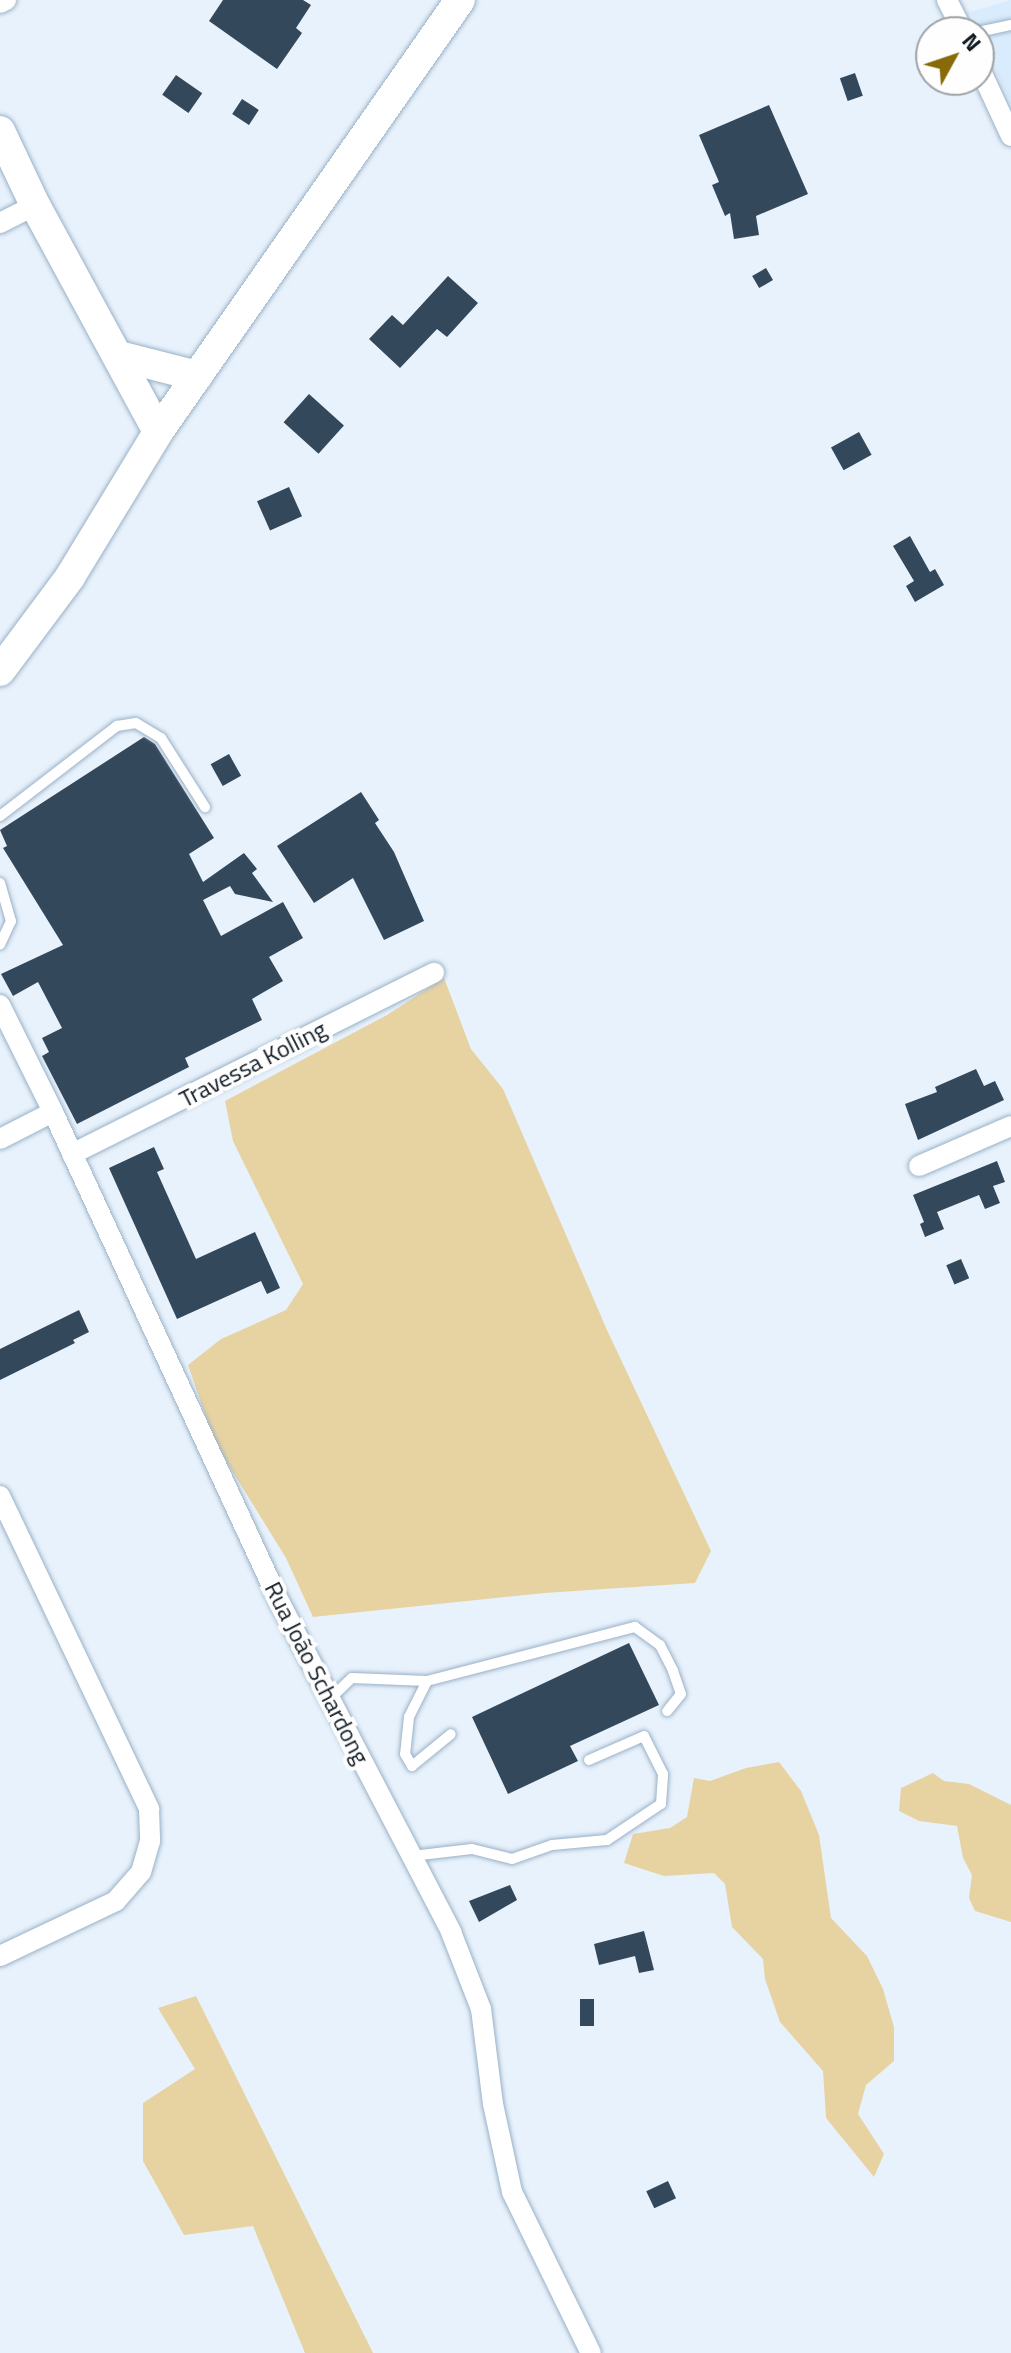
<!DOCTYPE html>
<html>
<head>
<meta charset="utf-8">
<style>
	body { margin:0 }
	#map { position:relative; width:1011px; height:2353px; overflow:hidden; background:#e8f2fc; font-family:"Titillium Web",sans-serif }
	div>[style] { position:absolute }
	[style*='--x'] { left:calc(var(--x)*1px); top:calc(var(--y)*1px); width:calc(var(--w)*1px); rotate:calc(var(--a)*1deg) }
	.built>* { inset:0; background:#d9ecfd }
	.green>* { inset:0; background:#e7d3a2 }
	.building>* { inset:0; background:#33485b; transform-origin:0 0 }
	.roads { filter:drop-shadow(0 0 2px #99b1c7) drop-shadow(0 0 2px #99b1c7) }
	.lane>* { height:10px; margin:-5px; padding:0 5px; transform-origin:5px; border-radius:5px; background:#fff }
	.street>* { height:20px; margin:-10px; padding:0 10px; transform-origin:10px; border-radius:10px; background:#fff }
	.secondary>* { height:30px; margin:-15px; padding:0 15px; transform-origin:15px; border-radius:15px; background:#fff }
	span { translate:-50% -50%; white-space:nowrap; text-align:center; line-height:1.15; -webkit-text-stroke:8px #fefefe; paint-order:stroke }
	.street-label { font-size:24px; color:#111a22 }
	.north { position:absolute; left:915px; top:16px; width:80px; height:80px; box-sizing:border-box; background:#fefefe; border:2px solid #9fa3a6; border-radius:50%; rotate:50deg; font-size:22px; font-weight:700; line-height:32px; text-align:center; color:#111a22 }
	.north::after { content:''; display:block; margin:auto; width:28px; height:36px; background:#886a08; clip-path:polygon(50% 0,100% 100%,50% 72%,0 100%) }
</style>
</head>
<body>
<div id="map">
	<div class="built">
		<i style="clip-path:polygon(1011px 0,1011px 104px,970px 12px)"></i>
	</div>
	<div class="green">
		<i style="clip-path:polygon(444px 978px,471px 1049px,503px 1089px,607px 1330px,711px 1551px,695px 1583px,545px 1593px,313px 1617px,286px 1558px,215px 1443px,188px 1365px,221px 1339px,286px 1310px,303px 1284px,233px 1141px,225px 1101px,387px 1015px)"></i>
		<i style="clip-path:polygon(779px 1762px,801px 1791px,819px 1835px,831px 1918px,867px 1956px,883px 1989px,894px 2027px,894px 2061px,866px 2085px,858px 2114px,884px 2154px,874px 2177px,826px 2118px,823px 2071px,780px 2022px,765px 1979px,763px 1959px,732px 1927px,725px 1884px,714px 1873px,664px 1876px,624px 1863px,633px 1834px,670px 1828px,687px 1817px,694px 1778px,710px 1781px,746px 1768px)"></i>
		<i style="clip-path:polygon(933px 1773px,944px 1781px,969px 1784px,1011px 1805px,1011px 1922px,975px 1911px,969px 1898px,972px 1875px,963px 1858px,957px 1826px,919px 1821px,899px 1811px,901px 1788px)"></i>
		<i style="clip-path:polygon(196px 1996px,373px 2353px,305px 2353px,253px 2226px,184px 2235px,143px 2161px,143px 2103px,195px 2069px,158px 2008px)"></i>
	</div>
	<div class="building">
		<i style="clip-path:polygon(223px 0,303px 0,311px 5px,296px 28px,302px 33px,277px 69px,209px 21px)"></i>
		<i style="left:855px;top:73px;width:24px;height:16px;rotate:71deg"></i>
		<i style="left:176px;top:75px;width:32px;height:24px;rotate:35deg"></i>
		<i style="left:242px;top:99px;width:20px;height:18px;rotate:33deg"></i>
		<i style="clip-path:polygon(769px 105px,808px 194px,756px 216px,759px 235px,734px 239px,730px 213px,725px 216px,712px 185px,719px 182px,699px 135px)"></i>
		<i style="left:766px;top:268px;width:14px;height:16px;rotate:60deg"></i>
		<i style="clip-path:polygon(448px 276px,478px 303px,447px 337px,437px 329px,400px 368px,369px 339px,392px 315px,403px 325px)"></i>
		<i style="left:309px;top:394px;width:47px;height:38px;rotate:42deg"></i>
		<i style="left:859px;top:432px;width:26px;height:32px;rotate:61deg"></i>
		<i style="left:289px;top:487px;width:32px;height:35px;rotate:66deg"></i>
		<i style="clip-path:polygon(910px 536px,930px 572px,935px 569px,944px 585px,915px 602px,906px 586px,914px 581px,893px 546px)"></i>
		<i style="clip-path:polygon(144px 737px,155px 744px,214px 838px,189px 854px,203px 882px,244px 853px,257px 869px,252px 873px,273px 902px,235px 894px,230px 886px,203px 900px,221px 936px,283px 902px,303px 938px,269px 957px,283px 981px,252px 999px,262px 1020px,185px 1058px,189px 1067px,77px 1124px,42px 1056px,49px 1052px,42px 1038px,62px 1028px,38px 982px,13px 996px,1px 974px,63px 945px,3px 848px,7px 846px,0 830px)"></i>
		<i style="left:229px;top:754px;width:25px;height:21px;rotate:61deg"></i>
		<i style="clip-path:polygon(361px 792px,379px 820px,375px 823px,394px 852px,424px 921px,384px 940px,353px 878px,314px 903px,277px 846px)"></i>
		<i style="clip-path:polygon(976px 1069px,984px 1086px,995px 1081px,1004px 1100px,918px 1140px,905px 1104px,937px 1092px,935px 1087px)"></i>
		<i style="clip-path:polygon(154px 1147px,164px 1169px,157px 1172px,196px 1259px,255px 1232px,280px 1288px,267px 1294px,261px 1281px,177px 1319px,109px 1168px)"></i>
		<i style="clip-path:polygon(997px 1161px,1005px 1182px,993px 1186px,1000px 1203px,985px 1209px,979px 1195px,937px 1212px,944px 1229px,925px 1237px,920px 1224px,924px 1222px,913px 1195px)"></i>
		<i style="left:961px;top:1259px;width:21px;height:16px;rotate:67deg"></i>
		<i style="clip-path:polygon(79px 1310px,89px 1332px,73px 1340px,75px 1343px,0 1380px,0 1349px)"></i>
		<i style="clip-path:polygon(629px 1643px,659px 1705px,570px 1746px,578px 1761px,508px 1794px,472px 1717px)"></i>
		<i style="clip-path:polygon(510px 1885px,517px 1900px,479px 1922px,469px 1901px)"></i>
		<i style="clip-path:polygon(644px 1931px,654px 1970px,639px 1973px,635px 1956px,599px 1965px,594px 1944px)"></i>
		<i style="left:580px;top:1999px;width:14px;height:27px"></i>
		<i style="left:668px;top:2181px;width:19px;height:24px;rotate:65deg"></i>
	</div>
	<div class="roads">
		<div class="lane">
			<i style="--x:978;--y:32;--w:34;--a:-12"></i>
			<i style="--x:0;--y:816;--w:148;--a:-37.6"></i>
			<i style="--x:117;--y:726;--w:19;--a:-9"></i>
			<i style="--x:136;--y:723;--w:29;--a:31"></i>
			<i style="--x:161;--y:738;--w:82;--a:57.5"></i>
			<i style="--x:0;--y:883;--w:40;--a:74"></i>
			<i style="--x:11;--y:921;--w:26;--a:115"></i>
			<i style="--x:427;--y:1681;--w:40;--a:116.6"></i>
			<i style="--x:409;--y:1717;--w:37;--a:96"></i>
			<i style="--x:405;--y:1754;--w:14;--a:60"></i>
			<i style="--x:412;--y:1766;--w:50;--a:-39.4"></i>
			<i style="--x:330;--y:1699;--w:30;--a:-44"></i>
			<i style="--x:352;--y:1678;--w:75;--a:2.3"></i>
			<i style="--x:427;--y:1681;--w:215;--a:-14.6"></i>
			<i style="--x:635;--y:1627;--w:31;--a:36"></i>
			<i style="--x:660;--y:1645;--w:29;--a:63"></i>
			<i style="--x:673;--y:1671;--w:24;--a:71"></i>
			<i style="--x:681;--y:1694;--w:22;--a:129"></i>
			<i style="--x:412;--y:1856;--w:60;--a:-6.7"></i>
			<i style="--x:472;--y:1849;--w:41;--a:14"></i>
			<i style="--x:512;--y:1859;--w:42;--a:-19.3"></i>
			<i style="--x:552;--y:1845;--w:55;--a:-5.2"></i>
			<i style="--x:607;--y:1840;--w:65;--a:-33.7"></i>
			<i style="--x:661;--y:1804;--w:30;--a:-86"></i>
			<i style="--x:663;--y:1774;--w:42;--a:-116.6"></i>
			<i style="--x:644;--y:1736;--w:60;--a:156.4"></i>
		</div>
		<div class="street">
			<i style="--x:947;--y:0;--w:36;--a:63"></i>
			<i style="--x:0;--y:3;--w:7;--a:-27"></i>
			<i style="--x:979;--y:67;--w:76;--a:65.1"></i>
			<i style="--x:0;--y:223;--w:39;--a:-27"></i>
			<i style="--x:0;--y:1005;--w:119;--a:63.6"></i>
			<i style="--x:53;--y:1112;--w:539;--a:65.2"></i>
			<i style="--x:279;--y:1601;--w:373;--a:62.5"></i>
			<i style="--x:451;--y:1932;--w:83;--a:68.7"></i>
			<i style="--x:481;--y:2009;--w:96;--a:82.8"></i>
			<i style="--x:493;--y:2104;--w:90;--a:77.8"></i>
			<i style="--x:512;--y:2192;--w:179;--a:63.9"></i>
			<i style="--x:0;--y:1139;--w:59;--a:-27"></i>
			<i style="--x:72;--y:1154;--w:405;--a:-26.6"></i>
			<i style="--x:919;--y:1166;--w:100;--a:-23.5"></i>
			<i style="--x:0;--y:1496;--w:347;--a:64.5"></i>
			<i style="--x:149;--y:1809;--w:32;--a:88"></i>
			<i style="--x:150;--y:1841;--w:32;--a:106"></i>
			<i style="--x:141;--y:1872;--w:38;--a:131"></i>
			<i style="--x:116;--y:1901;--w:128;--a:154.6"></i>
		</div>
		<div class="secondary">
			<i style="--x:0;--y:131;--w:82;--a:64.7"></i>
			<i style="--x:35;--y:205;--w:258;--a:61.5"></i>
			<i style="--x:119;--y:356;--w:81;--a:14.4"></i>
			<i style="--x:0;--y:671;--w:117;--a:-53.3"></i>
			<i style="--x:70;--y:577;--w:170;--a:-58.7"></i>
			<i style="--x:158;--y:432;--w:527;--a:-55.04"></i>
		</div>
	</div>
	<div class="street-label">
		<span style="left:253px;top:1064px;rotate:-27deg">Travessa Kolling</span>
		<span style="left:317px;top:1673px;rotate:63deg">Rua João Schardong</span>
	</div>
	<div class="north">N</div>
</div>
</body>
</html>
